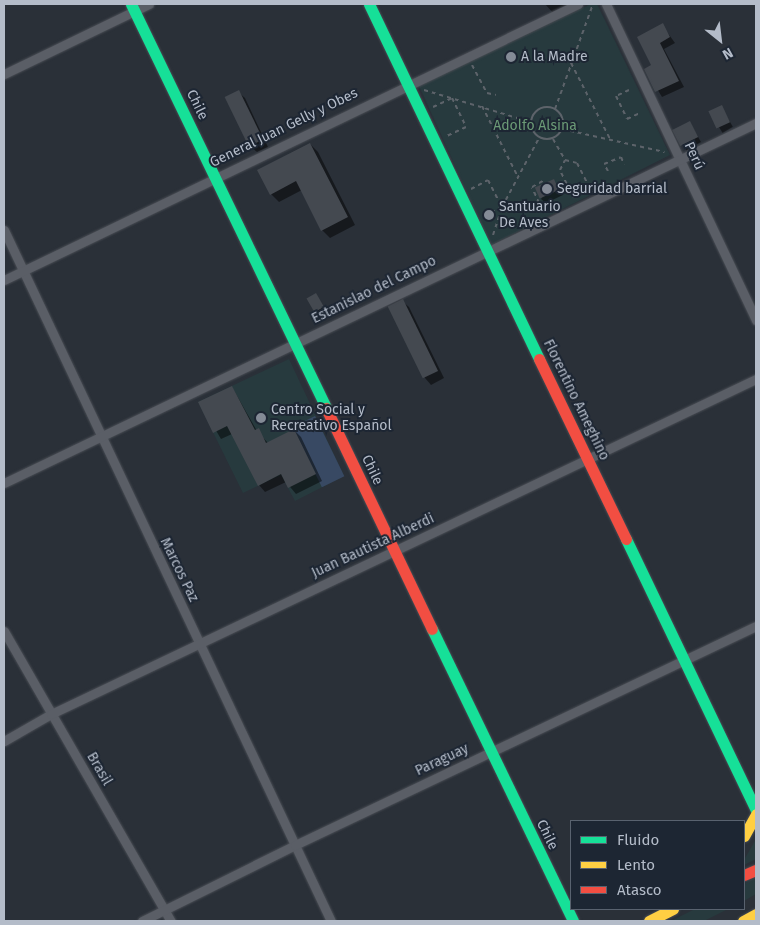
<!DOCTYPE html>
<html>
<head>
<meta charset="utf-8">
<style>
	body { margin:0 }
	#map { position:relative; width:760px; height:925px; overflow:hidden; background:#2a3038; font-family:"Fira Sans",sans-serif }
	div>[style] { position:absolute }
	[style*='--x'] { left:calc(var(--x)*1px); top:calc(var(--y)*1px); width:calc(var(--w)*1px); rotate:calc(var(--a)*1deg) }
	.green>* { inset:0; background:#273a3e }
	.water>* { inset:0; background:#384963; transform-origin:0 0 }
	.shadow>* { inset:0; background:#0007; transform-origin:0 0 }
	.building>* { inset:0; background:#444950; transform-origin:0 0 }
	.path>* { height:2px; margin-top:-1px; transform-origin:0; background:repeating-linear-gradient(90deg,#5d636a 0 4px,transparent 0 8px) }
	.path>.ring { margin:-1px; padding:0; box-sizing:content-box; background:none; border:2px solid #5d636a; border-radius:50% }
	.roads { filter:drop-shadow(0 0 1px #484c53) drop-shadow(0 0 1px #484c53) }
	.street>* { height:9px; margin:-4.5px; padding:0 4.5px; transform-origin:4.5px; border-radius:4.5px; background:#5a5e66 }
	.fast>* { height:11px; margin:-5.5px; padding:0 5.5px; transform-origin:5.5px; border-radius:5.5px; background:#16e098 }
	.slow>* { height:11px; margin:-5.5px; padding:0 5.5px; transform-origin:5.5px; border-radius:5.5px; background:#ffcf43 }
	.jam>* { height:11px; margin:-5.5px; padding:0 5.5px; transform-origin:5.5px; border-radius:5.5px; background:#f24e42 }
	.dots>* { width:14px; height:14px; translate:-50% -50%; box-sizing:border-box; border:2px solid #1d2633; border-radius:50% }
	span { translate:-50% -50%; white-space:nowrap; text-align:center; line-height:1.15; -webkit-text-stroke:4px #1d2633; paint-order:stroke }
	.poi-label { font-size:14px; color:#b4bcc9 }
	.left { translate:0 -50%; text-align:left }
	.street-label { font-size:14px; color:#b4bcc9 }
	.park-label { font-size:14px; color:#6b9a76 }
	.frame { position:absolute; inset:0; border:5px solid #b4bcc9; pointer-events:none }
	.legend { position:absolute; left:570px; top:820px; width:175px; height:90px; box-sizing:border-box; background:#1d2633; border:1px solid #59626f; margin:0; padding:6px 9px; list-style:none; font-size:15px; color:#b4bcc9 }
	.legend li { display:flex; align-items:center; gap:10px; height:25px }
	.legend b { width:25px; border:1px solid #59626f }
	.north { position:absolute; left:695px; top:15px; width:50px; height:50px; -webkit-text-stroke:4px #1d2633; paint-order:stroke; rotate:151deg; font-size:14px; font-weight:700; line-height:20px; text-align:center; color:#b4bcc9 }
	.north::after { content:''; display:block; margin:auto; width:18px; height:22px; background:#b4bcc9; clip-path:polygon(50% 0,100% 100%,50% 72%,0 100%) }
</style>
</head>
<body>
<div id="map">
	<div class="green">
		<i style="clip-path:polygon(591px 4px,597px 4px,670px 155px,491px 245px,419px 86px)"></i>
		<i style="clip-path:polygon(289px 359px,344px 476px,295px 501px,281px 475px,243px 493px,198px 402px)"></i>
		<i style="clip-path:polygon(756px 839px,756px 859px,744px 865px,744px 860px)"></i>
		<i style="clip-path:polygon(756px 877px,756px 894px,744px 901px,744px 884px)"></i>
		<i style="clip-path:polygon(695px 909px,728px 909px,704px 921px,671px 921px)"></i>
	</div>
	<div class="water">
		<i style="left:315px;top:416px;width:67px;height:25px;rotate:64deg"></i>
	</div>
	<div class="shadow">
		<i style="clip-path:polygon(545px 4px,572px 4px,553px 13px)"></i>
		<i style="clip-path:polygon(662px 25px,675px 43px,664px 49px,684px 87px,662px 97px,645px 69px,653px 66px)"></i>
		<i style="clip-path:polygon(238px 92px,245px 98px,268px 147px,257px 152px,250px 146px,227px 97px)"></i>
		<i style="left:721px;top:107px;width:23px;height:12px;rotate:59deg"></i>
		<i style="left:690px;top:123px;width:22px;height:17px;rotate:60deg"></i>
		<i style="clip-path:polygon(310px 144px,318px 152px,355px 225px,330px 238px,322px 230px,302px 190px,279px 202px,271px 194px)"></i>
		<i style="clip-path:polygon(554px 181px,563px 195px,546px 203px,541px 199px)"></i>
		<i style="clip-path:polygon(316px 295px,327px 311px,319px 315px,315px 311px)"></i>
		<i style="clip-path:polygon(402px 301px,409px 307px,444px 378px,431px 385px,425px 378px)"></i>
		<i style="clip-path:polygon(232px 387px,257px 431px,268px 443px,294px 430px,301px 437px,322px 481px,296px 494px,286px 482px,265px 492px,259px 485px,232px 434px,221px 439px,200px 403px)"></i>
	</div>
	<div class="building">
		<i style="clip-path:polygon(663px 23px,670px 37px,660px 43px,679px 81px,655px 92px,644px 69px,651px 65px,637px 37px)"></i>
		<i style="left:239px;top:90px;width:55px;height:16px;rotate:64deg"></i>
		<i style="left:722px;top:105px;width:19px;height:15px;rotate:65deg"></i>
		<i style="left:690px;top:121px;width:18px;height:20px;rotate:63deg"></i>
		<i style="clip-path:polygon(310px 143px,348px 217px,321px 231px,296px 181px,270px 195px,257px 170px)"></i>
		<i style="left:554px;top:179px;width:12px;height:21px;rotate:66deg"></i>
		<i style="left:316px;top:293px;width:16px;height:11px;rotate:60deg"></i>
		<i style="left:403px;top:299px;width:80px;height:17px;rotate:64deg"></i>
		<i style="clip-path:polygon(232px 386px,255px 430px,259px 428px,266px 443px,294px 429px,316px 474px,288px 488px,281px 474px,258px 486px,227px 426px,213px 433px,198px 402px)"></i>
	</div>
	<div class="path">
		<i style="--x:571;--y:63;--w:85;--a:62.8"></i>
		<i style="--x:472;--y:65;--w:32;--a:62"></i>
		<i style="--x:487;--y:93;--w:9;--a:13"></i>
		<i style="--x:424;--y:90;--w:112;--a:16.7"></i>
		<i style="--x:629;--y:90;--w:14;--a:155"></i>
		<i style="--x:616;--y:96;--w:25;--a:64"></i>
		<i style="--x:627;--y:119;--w:14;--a:-25"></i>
		<i style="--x:482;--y:106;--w:80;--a:63.1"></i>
		<i class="ring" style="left:531px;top:107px;width:30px;height:30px"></i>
		<i style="--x:433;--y:107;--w:21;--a:-25"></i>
		<i style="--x:452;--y:98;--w:32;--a:64"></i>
		<i style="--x:466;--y:127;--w:23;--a:155"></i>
		<i style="--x:555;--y:109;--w:112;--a:-70.1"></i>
		<i style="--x:562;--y:129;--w:105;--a:12.7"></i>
		<i style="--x:553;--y:139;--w:24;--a:60"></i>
		<i style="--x:608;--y:171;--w:8;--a:-120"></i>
		<i style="--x:604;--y:164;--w:18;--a:-22"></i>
		<i style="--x:621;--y:157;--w:8;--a:67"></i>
		<i style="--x:471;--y:189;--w:19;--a:-28"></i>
		<i style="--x:488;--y:180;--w:30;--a:63"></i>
		<i style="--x:502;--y:207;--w:20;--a:153"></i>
		<i style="--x:574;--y:198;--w:31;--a:-117"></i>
		<i style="--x:560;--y:170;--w:11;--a:-63"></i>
		<i style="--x:565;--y:160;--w:12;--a:14"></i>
		<i style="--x:577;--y:163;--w:33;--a:63"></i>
		<i style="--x:539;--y:203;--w:17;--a:-114"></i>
		<i style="--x:532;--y:187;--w:13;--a:-29"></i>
		<i style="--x:493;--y:235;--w:29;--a:-72"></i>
		<i style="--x:502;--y:207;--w:78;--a:-61.8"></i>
	</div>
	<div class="roads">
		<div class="street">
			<i style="--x:606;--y:4;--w:350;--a:64.6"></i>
			<i style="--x:4;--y:74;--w:161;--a:-25.8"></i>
			<i style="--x:4;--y:230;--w:764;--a:64.68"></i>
			<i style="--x:4;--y:280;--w:637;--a:-25.68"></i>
			<i style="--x:4;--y:483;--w:834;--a:-25.58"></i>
			<i style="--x:4;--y:631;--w:335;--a:60.1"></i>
			<i style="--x:4;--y:741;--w:54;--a:-29.9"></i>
			<i style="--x:51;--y:714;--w:781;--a:-25.42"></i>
			<i style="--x:142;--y:921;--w:171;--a:-26.4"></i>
			<i style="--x:295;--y:845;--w:510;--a:-25.41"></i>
		</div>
		<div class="fast">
			<i style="--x:131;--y:4;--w:449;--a:64.2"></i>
			<i style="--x:369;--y:4;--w:394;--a:64.4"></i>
			<i style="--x:626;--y:539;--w:301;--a:64.4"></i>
			<i style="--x:432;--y:629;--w:324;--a:64.2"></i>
		</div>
		<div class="slow">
			<i style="--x:744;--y:836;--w:25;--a:-61"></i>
			<i style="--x:649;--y:921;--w:27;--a:-27"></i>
			<i style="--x:743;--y:921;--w:15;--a:-28"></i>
		</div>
		<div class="jam">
			<i style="--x:539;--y:359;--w:200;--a:64.2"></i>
			<i style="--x:326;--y:408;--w:245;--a:64.4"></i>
			<i style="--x:744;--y:875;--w:13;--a:-23"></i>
		</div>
	</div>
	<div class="dots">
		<i style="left:511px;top:57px;background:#848b96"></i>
		<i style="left:547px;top:189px;background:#848b96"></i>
		<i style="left:489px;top:215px;background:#848b96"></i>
		<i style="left:261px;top:418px;background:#848b96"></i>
	</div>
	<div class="poi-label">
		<span class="left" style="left:521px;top:57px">A la Madre</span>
		<span class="left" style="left:557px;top:189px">Seguridad barrial</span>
		<span class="left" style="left:499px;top:215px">Santuario<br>De Aves</span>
		<span class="left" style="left:271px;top:418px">Centro Social y<br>Recreativo Español</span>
	</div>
	<div class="street-label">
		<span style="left:197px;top:105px;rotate:64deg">Chile</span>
		<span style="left:284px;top:128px;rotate:-26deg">General Juan Gelly y Obes</span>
		<span style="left:694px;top:156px;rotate:65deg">Perú</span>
		<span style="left:374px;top:290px;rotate:-26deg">Estanislao del Campo</span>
		<span style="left:576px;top:400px;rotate:64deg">Florentino Ameghino</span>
		<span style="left:372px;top:470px;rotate:65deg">Chile</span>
		<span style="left:373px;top:546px;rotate:-25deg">Juan Bautista Alberdi</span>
		<span style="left:179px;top:570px;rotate:64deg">Marcos Paz</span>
		<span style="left:442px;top:760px;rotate:-25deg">Paraguay</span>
		<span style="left:99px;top:769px;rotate:60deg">Brasil</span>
		<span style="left:547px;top:835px;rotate:64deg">Chile</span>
	</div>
	<div class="park-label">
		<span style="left:535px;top:126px">Adolfo Alsina</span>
	</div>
	<div class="frame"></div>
	<ul class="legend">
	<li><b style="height:6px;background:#16e098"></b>Fluido</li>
	<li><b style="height:6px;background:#ffcf43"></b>Lento</li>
	<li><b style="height:6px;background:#f24e42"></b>Atasco</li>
	</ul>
	<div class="north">N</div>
</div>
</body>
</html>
